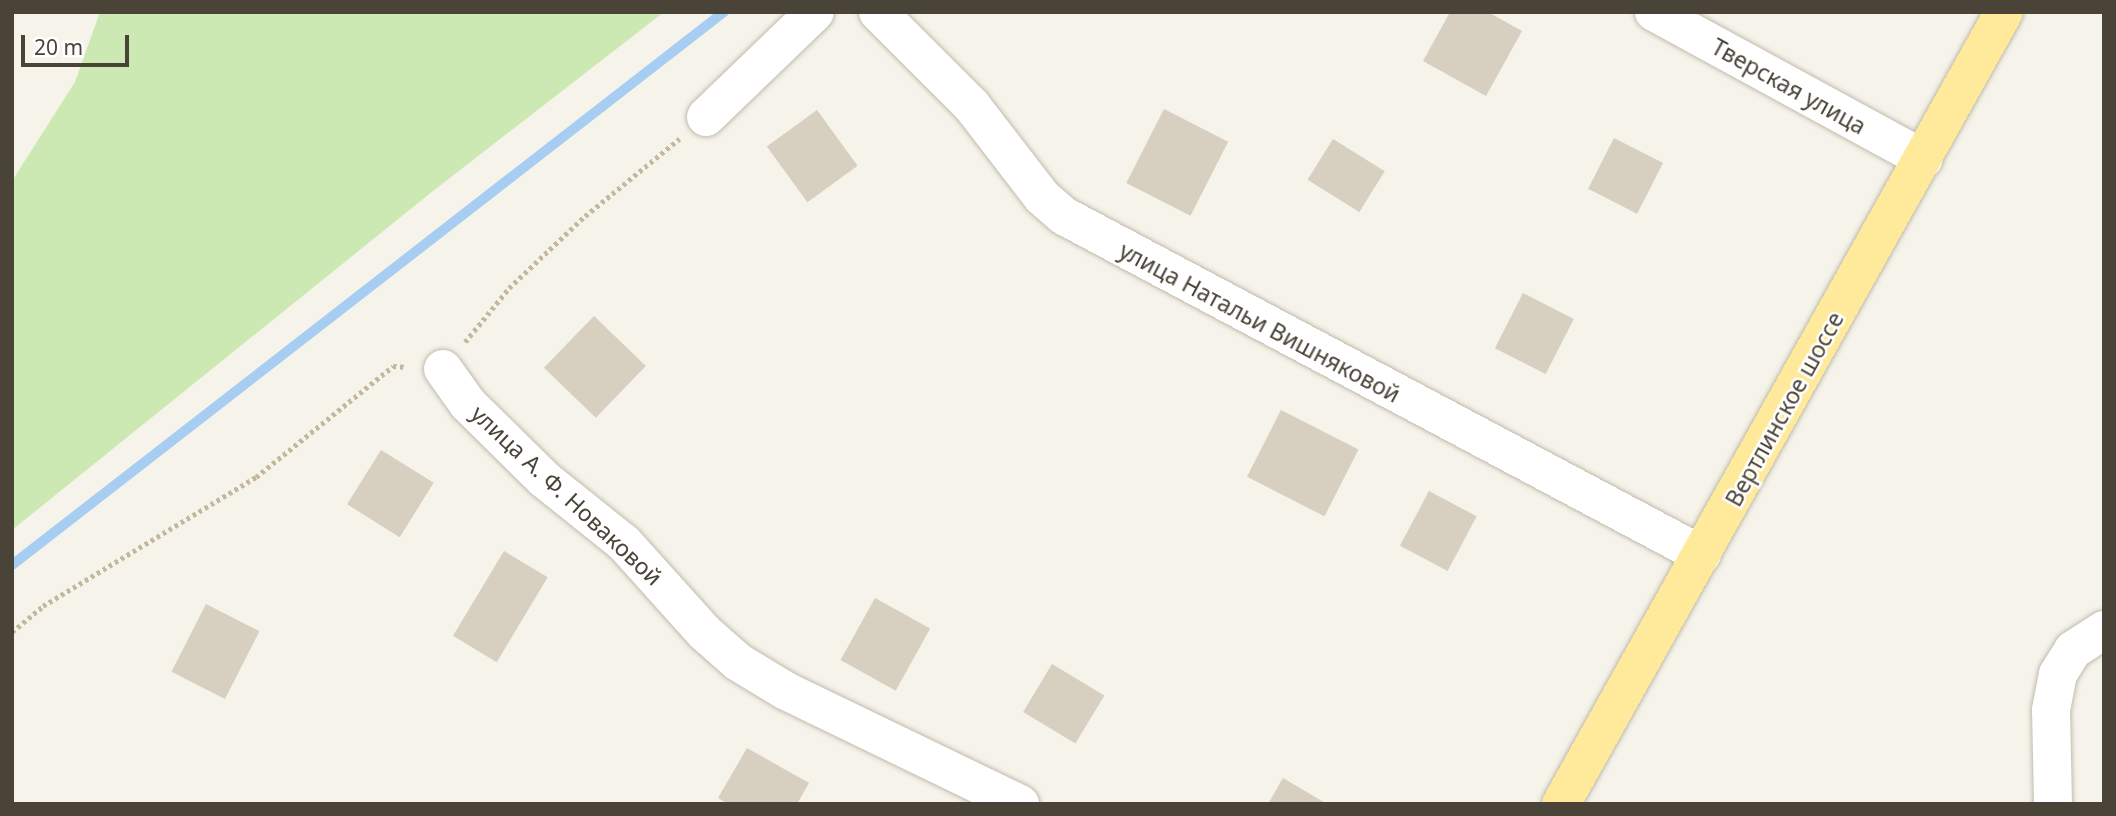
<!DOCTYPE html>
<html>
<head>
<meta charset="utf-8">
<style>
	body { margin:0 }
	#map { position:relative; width:2116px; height:816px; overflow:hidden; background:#f5f3ea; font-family:"Noto Sans",sans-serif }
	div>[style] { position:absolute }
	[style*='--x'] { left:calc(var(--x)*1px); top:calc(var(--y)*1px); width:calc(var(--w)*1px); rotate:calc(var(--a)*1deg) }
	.green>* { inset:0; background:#cde9b3 }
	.stream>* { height:10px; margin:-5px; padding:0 5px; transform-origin:5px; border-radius:5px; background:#a7cef2 }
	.building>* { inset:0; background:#d7cfbf; transform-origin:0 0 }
	.path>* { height:4.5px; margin-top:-2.25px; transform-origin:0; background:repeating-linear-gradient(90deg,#c3b89e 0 3.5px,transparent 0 7px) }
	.roads { filter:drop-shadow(0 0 2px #c1bbac) drop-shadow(0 0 2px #c1bbac) }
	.minor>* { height:38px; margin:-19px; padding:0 19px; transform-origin:19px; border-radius:19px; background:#fff }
	.major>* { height:38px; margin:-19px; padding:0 19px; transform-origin:19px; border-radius:19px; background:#ffe99a }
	span { translate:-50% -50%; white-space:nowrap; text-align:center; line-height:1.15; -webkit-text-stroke:5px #fff; paint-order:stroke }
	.street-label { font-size:23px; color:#4a4438 }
	.frame { position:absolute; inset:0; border:14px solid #4a4438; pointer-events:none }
	.scale { position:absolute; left:21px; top:35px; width:108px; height:32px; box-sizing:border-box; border:4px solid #4a4438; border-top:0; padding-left:9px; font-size:21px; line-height:24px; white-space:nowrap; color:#4a4438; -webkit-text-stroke:5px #fff; paint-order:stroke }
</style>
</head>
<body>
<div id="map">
	<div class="green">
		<i style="clip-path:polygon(100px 12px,664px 12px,433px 191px,12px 530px,12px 181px,75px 82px)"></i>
	</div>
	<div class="stream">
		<i style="--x:12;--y:565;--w:902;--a:-37.84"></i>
	</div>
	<div class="building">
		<i style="clip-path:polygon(1450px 12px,1488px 12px,1522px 31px,1486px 96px,1423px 61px)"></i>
		<i style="left:1164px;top:109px;width:72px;height:83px;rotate:27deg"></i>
		<i style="left:817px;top:110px;width:69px;height:62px;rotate:54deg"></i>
		<i style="left:1614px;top:138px;width:55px;height:57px;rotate:27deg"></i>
		<i style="left:1333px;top:139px;width:61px;height:48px;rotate:32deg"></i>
		<i style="left:1523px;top:293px;width:57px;height:62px;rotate:27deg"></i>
		<i style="left:594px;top:316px;width:72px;height:72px;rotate:44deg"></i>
		<i style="left:1281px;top:410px;width:87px;height:75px;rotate:27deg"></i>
		<i style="left:381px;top:450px;width:62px;height:64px;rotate:32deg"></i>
		<i style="left:1429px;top:491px;width:54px;height:62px;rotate:28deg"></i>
		<i style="left:504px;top:551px;width:51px;height:99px;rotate:31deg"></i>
		<i style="left:875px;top:598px;width:63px;height:71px;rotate:29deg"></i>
		<i style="left:206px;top:604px;width:60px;height:76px;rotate:27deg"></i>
		<i style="left:1052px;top:664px;width:61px;height:56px;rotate:31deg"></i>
		<i style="clip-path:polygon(747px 748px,809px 783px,797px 804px,728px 804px,718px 798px)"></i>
		<i style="clip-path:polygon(1283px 778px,1327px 804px,1268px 804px)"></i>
	</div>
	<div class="path">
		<i style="--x:465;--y:342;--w:70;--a:-50.8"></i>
		<i style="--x:509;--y:288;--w:105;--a:-43.5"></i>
		<i style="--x:585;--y:216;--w:122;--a:-39.3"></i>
		<i style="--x:12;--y:632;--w:40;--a:-40"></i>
		<i style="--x:43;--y:606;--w:249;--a:-31.2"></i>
		<i style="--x:256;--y:477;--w:176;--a:-39"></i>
		<i style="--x:393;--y:366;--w:13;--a:4"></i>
	</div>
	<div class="roads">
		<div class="minor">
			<i style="--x:878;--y:12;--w:133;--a:45"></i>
			<i style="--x:972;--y:106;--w:115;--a:52.4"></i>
			<i style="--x:1042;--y:197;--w:29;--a:41"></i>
			<i style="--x:1064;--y:216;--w:722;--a:27.98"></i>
			<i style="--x:1654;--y:12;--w:307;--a:28.6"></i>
			<i style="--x:706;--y:117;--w:151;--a:-43.9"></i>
			<i style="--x:443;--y:369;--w:43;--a:54.5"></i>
			<i style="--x:468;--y:404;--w:107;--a:44.6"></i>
			<i style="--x:544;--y:479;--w:102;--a:38.7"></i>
			<i style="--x:624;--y:543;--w:120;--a:48"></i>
			<i style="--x:704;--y:632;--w:45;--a:41.4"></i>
			<i style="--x:738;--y:662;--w:56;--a:31.1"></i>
			<i style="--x:786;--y:691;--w:260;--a:25.8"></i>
			<i style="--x:2053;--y:804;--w:94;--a:-91.2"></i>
			<i style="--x:2051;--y:710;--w:37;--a:-79"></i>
			<i style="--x:2058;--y:674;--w:28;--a:-58"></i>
			<i style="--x:2073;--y:650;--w:37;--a:-33"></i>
		</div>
		<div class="major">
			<i style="--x:1561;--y:804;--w:907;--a:-60.78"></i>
		</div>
	</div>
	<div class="street-label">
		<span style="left:1789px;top:86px;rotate:29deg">Тверская улица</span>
		<span style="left:1260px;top:322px;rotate:28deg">улица Натальи Вишняковой</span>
		<span style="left:1784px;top:409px;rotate:-61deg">Вертлинское шоссе</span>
		<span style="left:567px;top:495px;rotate:43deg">улица А. Ф. Новаковой</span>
	</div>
	<div class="frame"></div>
	<div class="scale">20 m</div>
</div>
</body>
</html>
